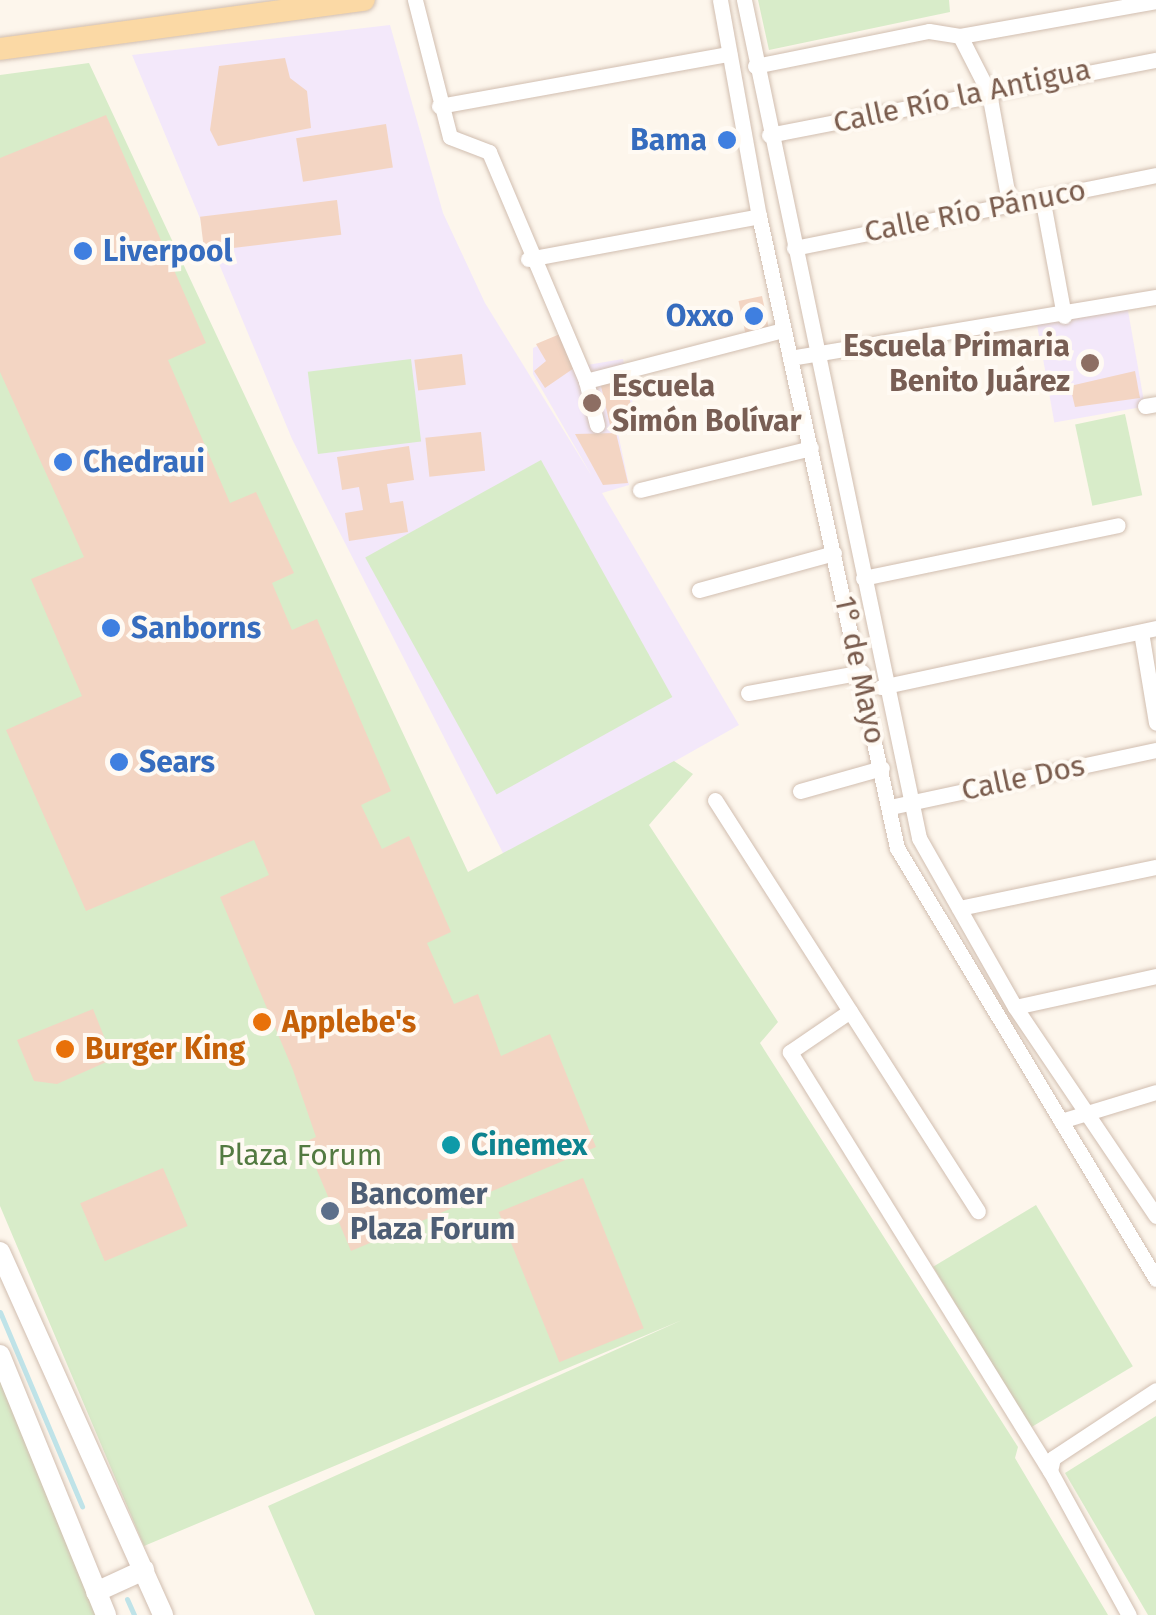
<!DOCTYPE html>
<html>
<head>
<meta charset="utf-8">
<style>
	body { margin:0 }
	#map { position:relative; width:1156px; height:1615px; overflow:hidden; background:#fdf6ec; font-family:"Fira Sans",sans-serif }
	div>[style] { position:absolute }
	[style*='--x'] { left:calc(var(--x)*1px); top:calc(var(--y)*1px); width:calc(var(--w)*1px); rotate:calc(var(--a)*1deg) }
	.education>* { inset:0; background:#f3e8fa; transform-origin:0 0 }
	.green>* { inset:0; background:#d8ecc9; transform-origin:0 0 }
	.stream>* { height:5px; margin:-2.5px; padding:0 2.5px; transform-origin:2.5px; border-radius:2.5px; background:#bfe3e8 }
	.building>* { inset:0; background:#f3d5c3; transform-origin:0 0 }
	.roads { filter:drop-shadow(0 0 2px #d1beb0) drop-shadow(0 0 2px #d1beb0) }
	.street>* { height:15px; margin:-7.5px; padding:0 7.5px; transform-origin:7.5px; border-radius:7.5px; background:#fff }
	.secondary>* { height:20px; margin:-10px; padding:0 10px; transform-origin:10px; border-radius:10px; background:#fff }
	.primary>* { height:22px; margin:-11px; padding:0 11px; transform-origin:11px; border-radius:11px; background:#fbd9a5 }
	.dots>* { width:28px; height:28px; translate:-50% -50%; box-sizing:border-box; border:5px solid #fffaf3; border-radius:50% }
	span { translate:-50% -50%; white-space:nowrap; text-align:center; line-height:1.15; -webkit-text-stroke:8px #fffaf3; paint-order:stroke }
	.street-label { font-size:30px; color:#7a5c4d }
	.shop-label { font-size:30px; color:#366cbe; font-weight:700 }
	.right { translate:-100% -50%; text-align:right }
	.left { translate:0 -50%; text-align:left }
	.education-label { font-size:30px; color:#785e54; font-weight:700 }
	.food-label { font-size:30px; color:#c56008; font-weight:700 }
	.culture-label { font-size:30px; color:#0d838f; font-weight:700 }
	.park-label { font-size:30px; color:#537a41 }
	.service-label { font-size:30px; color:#4e5e75; font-weight:700 }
</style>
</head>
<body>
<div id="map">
	<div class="education">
		<i style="clip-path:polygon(390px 25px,443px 213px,485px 303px,593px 478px,533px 374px,533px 348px,570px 331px,587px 365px,623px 359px,639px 431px,618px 433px,629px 485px,602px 493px,739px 725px,505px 857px,292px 439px,132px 55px)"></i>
		<i style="left:1127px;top:305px;width:103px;height:92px;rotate:80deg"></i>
	</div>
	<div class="green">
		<i style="clip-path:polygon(758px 0,949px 0,950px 12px,769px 50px)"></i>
		<i style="clip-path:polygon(89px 63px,468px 872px,674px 761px,693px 774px,649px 825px,778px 1022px,760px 1043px,1018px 1447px,1015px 1458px,1108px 1615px,315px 1615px,268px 1506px,682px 1320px,144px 1546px,0 1206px,0 75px)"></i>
		<i style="left:411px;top:359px;width:83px;height:104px;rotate:83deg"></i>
		<i style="left:1125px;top:414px;width:83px;height:51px;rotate:78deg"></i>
		<i style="left:541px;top:460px;width:271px;height:201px;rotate:61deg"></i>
		<i style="left:1036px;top:1205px;width:188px;height:120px;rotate:59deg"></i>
		<i style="clip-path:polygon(0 1355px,105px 1615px,0 1615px)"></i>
		<i style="clip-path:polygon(1156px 1416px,1156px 1615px,1148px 1615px,1065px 1473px)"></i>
	</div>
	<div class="stream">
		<i style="--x:0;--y:1312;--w:211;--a:67.1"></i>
		<i style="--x:127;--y:1599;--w:17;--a:66"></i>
	</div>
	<div class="building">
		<i style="clip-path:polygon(285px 58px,290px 78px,307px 91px,311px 128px,218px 146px,210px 130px,219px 66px)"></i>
		<i style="clip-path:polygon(106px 115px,206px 343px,168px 360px,230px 503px,256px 492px,294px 573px,272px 583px,292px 630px,317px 619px,391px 791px,361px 805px,382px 849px,409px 836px,451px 932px,427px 943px,454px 1004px,478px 994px,501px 1056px,550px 1034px,596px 1147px,351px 1251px,305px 1142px,316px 1137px,293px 1070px,220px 897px,269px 875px,254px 840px,86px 911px,6px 730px,82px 696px,31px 579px,84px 557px,0 372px,0 158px)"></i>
		<i style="left:386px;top:124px;width:44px;height:91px;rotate:81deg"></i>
		<i style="left:337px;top:200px;width:35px;height:138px;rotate:83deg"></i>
		<i style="left:762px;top:296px;width:35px;height:24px;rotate:78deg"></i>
		<i style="clip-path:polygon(560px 334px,580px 364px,545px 388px,534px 371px,546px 361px,536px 344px)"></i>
		<i style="left:462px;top:354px;width:31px;height:48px;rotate:83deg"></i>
		<i style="clip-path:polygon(1135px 371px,1140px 398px,1075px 407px,1070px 386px)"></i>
		<i style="left:625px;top:379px;width:50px;height:25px;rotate:77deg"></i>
		<i style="left:481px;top:432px;width:39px;height:56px;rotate:84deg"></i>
		<i style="clip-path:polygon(616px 433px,628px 483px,603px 485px,575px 434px)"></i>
		<i style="clip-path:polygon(409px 446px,414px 480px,387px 484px,390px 503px,403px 501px,408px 532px,349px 541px,345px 513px,363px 510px,359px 487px,342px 490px,337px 457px)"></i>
		<i style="clip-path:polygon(93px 1009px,113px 1059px,57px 1084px,34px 1081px,17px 1040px)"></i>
		<i style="left:163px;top:1168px;width:63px;height:90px;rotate:67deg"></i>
		<i style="left:583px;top:1178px;width:162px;height:91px;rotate:68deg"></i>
	</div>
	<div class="roads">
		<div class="street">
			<i style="--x:415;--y:0;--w:141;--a:75.7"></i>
			<i style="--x:450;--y:137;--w:42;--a:21"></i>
			<i style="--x:489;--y:152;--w:249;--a:67"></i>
			<i style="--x:720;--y:0;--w:219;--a:79.8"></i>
			<i style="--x:759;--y:216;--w:647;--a:77.68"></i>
			<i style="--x:897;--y:848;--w:503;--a:59"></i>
			<i style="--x:744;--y:0;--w:856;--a:78.2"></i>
			<i style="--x:919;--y:838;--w:194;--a:60.4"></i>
			<i style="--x:1015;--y:1007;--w:252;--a:56"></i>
			<i style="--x:960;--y:36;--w:199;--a:-10.1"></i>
			<i style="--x:755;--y:66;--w:177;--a:-11.4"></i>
			<i style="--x:929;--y:31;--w:31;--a:9"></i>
			<i style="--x:960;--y:36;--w:64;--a:63"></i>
			<i style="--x:989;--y:93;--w:111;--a:79.6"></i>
			<i style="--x:439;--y:106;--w:295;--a:-10.2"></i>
			<i style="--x:769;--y:135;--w:394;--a:-11"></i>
			<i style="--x:1042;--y:197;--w:121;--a:79.5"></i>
			<i style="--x:794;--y:248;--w:369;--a:-11.4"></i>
			<i style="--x:528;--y:259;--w:235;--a:-10.5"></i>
			<i style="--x:790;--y:358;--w:371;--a:-9.5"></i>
			<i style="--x:1145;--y:406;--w:11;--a:-10"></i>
			<i style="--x:597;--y:425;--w:45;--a:-104"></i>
			<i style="--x:586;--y:381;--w:203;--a:-14.5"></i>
			<i style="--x:640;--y:490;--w:176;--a:-13.8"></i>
			<i style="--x:863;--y:578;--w:260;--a:-11.7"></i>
			<i style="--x:699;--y:590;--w:140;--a:-15.3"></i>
			<i style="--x:1141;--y:632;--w:92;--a:80.6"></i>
			<i style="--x:881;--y:687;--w:281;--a:-12.1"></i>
			<i style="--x:748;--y:693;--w:116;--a:-10.4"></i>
			<i style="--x:800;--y:791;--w:85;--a:-15.7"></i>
			<i style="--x:715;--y:800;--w:488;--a:57.4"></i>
			<i style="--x:890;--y:807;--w:272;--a:-12.1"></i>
			<i style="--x:959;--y:908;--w:201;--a:-11.8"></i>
			<i style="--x:1015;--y:1007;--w:144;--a:-12.4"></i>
			<i style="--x:850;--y:1011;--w:73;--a:145.7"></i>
			<i style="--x:790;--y:1052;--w:493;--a:58.2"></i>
			<i style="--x:1050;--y:1471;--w:164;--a:61.3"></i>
			<i style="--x:1061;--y:1121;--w:99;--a:-17"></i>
			<i style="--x:1050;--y:1471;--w:13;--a:-77"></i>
			<i style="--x:1053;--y:1458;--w:123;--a:-33.4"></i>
		</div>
		<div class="secondary">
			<i style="--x:0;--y:1252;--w:398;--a:65.8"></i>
			<i style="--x:0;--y:1355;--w:281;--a:67.8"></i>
			<i style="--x:96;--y:1592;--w:53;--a:-24.6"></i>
		</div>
		<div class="primary">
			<i style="--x:0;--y:49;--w:367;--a:-7.7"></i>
		</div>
	</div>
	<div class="dots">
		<i style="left:727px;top:140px;background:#3f7fe0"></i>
		<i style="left:83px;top:251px;background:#3f7fe0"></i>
		<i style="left:754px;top:316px;background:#3f7fe0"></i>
		<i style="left:1090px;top:363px;background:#8d6e63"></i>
		<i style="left:592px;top:403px;background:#8d6e63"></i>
		<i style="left:63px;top:462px;background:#3f7fe0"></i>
		<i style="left:111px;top:628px;background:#3f7fe0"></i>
		<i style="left:119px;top:762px;background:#3f7fe0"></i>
		<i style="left:262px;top:1022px;background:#e8710a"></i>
		<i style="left:65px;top:1049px;background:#e8710a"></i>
		<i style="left:451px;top:1145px;background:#0f9aa8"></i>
		<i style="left:330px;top:1211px;background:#5c6f8a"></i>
	</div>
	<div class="street-label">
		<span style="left:962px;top:96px;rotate:-12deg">Calle Río la Antigua</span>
		<span style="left:975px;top:211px;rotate:-11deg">Calle Río Pánuco</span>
		<span style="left:860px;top:670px;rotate:78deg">1° de Mayo</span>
		<span style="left:1023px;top:778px;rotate:-12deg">Calle Dos</span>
	</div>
	<div class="shop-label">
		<span class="right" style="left:707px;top:140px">Bama</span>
		<span class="left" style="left:103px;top:251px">Liverpool</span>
		<span class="right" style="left:734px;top:316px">Oxxo</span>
		<span class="left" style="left:83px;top:462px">Chedraui</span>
		<span class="left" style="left:131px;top:628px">Sanborns</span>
		<span class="left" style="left:139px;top:762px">Sears</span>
	</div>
	<div class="education-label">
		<span class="right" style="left:1070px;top:363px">Escuela Primaria<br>Benito Juárez</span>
		<span class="left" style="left:612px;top:403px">Escuela<br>Simón Bolívar</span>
	</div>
	<div class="food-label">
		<span class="left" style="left:282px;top:1022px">Applebe's</span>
		<span class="left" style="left:85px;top:1049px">Burger King</span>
	</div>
	<div class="culture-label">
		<span class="left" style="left:471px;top:1145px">Cinemex</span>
	</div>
	<div class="park-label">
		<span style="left:300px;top:1155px">Plaza Forum</span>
	</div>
	<div class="service-label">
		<span class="left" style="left:350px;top:1211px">Bancomer<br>Plaza Forum</span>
	</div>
</div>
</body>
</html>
